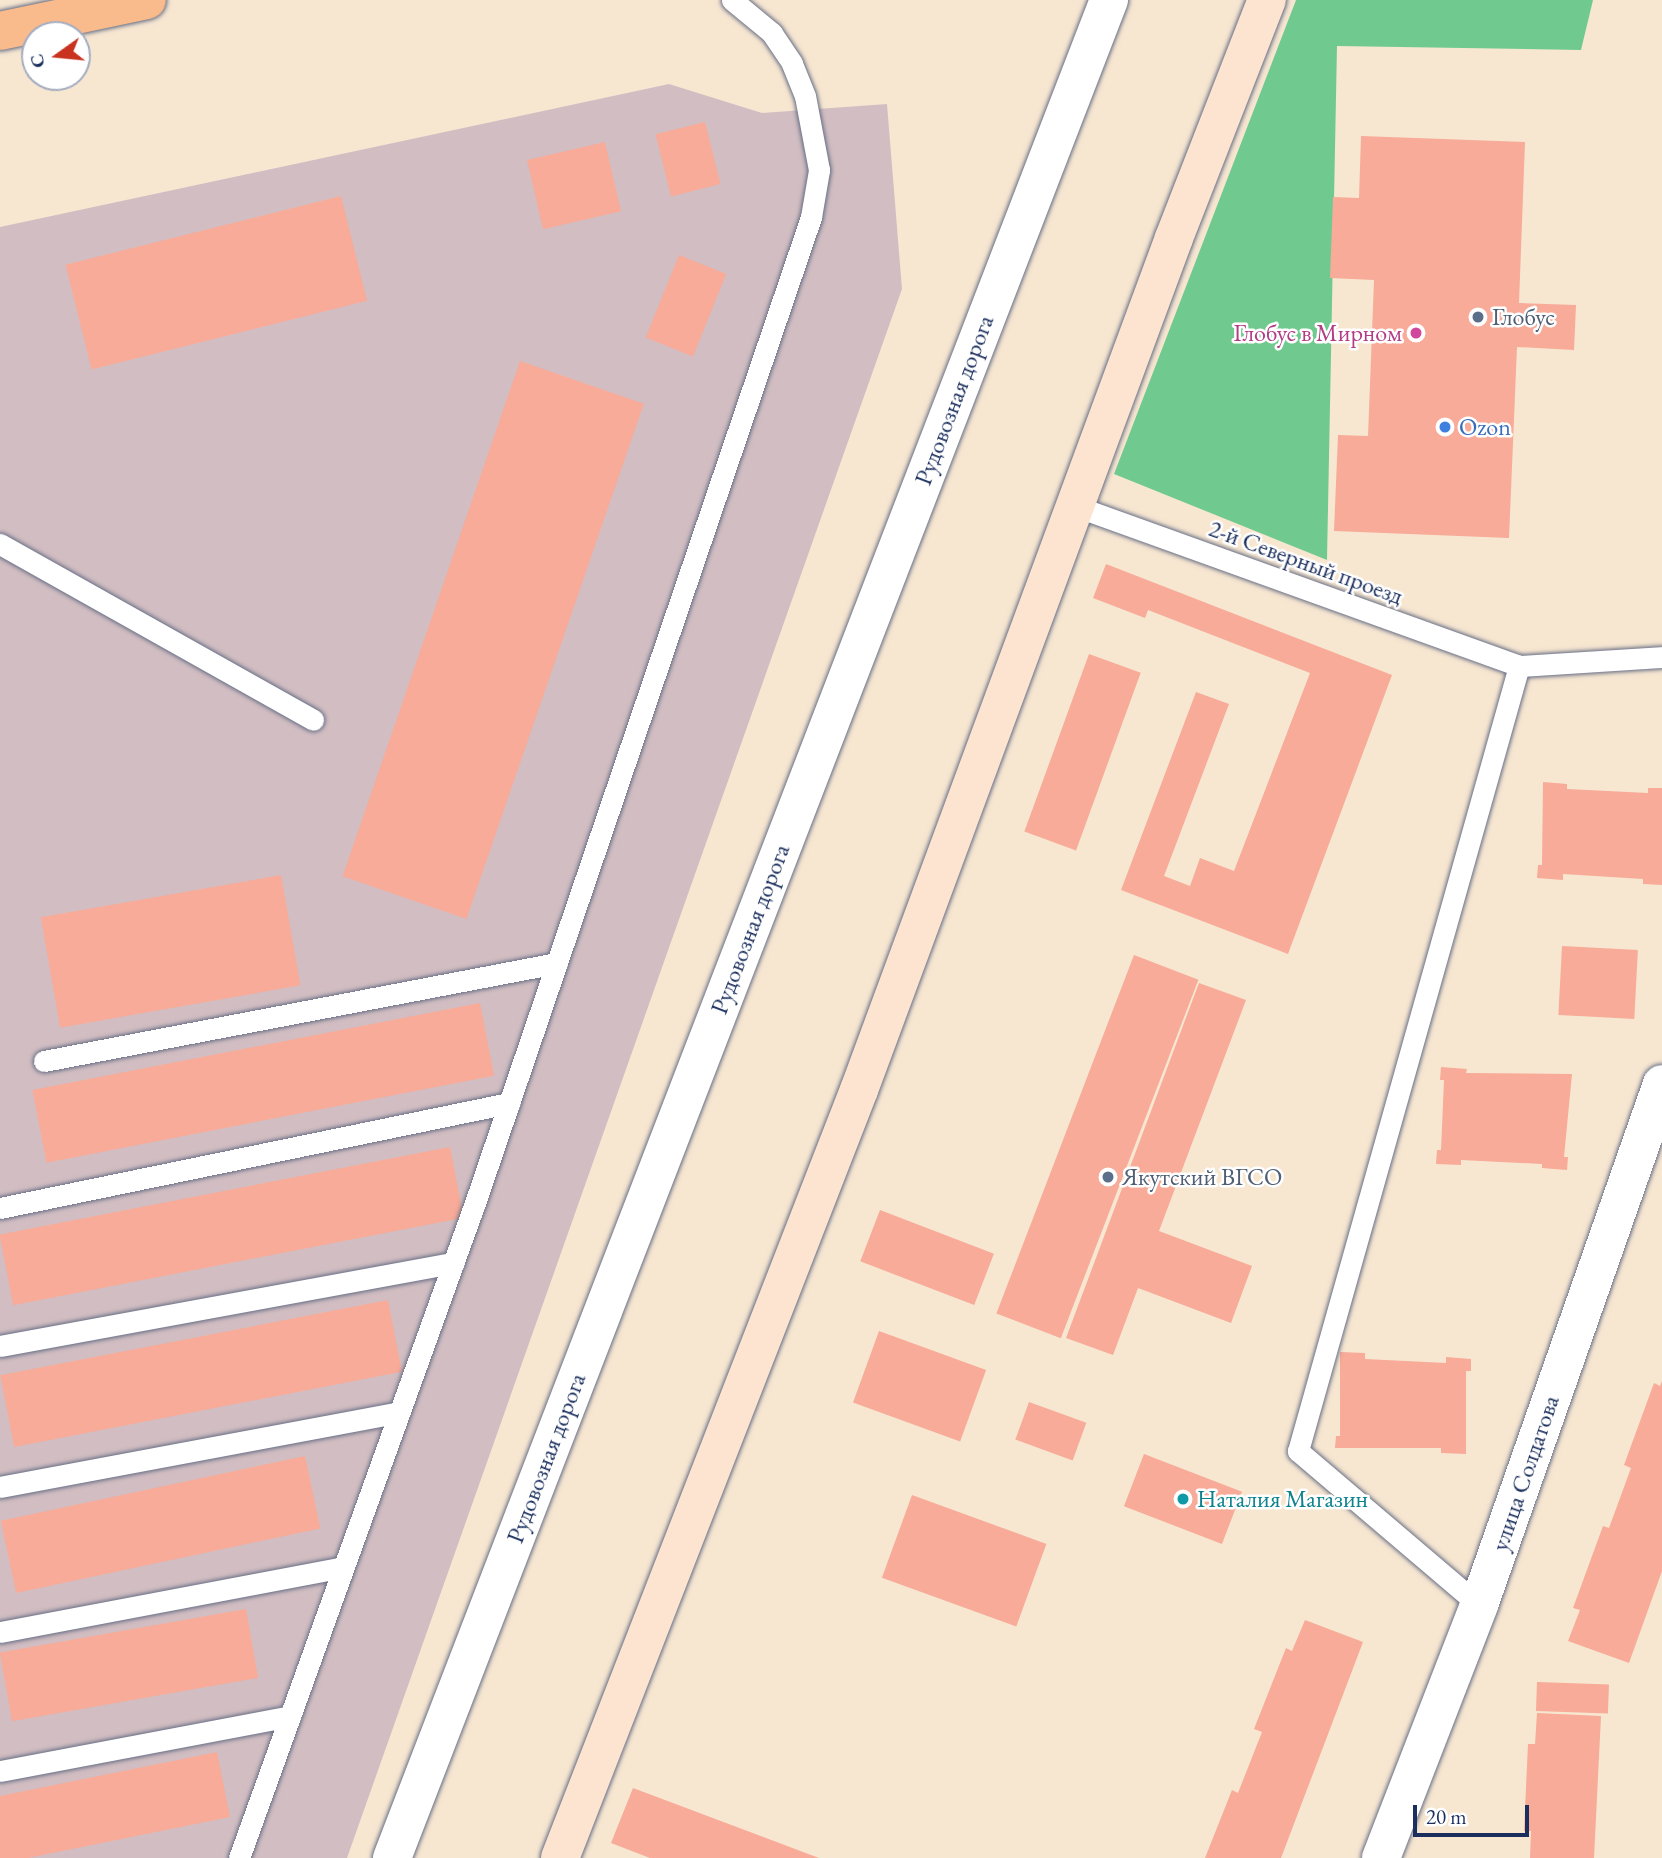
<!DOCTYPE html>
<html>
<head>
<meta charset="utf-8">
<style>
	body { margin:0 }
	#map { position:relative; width:1662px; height:1858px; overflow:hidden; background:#f7e7d1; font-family:"EB Garamond",serif }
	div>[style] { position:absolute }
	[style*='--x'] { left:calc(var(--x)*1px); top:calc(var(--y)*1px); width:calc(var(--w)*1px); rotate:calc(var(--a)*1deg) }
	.industrial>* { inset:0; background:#d2bec2 }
	.green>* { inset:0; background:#70ca90 }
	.building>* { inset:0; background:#f7ab98; transform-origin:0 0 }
	.roads { filter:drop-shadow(0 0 2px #686f86) drop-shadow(0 0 2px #686f86) }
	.lane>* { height:21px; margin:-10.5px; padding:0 10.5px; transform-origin:10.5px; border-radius:10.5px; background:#fff }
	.street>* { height:38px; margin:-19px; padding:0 19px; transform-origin:19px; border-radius:19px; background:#fff }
	.secondary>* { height:38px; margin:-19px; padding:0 19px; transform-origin:19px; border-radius:19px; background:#fde4d1 }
	.primary>* { height:38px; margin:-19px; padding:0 19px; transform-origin:19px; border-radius:19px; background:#fabb8c }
	.dots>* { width:19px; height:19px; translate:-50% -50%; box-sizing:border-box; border:4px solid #fff; border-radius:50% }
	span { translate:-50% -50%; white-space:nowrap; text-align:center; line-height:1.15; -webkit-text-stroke:5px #fff; paint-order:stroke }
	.service-label { font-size:24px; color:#4e5e75 }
	.left { translate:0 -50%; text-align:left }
	.hotel-label { font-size:24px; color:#b23c85 }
	.right { translate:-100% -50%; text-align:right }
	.street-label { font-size:24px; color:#1b2f5e }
	.shop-label { font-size:24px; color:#366cbe }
	.culture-label { font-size:24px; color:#0d838f }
	.north { position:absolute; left:21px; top:21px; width:70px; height:70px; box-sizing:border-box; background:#fff; border:2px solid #a4acbf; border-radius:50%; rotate:255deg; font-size:19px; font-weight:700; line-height:28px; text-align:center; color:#1b2f5e }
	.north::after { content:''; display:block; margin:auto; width:24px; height:32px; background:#c8321e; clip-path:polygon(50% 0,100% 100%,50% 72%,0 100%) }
	.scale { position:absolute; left:1413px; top:1805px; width:116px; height:32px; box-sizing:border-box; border:4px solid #1b2f5e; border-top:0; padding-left:9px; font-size:21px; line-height:24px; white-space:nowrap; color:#1b2f5e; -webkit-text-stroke:5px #fff; paint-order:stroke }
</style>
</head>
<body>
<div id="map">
	<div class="industrial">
		<i style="clip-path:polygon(669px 84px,762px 113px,887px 104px,902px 289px,347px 1858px,0 1858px,0 227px)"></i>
	</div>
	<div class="green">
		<i style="clip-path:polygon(1296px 0,1593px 0,1581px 50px,1337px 46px,1327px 560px,1114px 474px)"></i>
	</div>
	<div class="building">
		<i style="left:705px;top:122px;width:64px;height:51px;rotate:76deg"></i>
		<i style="clip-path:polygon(1361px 136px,1525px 142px,1519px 303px,1576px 305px,1574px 350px,1517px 347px,1509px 538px,1334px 531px,1338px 435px,1368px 436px,1374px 280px,1330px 278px,1333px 197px,1359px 198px)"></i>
		<i style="left:605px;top:142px;width:71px;height:80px;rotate:77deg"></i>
		<i style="left:341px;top:196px;width:108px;height:284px;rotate:76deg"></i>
		<i style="left:679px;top:255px;width:51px;height:89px;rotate:22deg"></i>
		<i style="left:520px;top:361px;width:131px;height:545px;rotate:19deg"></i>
		<i style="clip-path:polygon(1106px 564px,1392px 675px,1288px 954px,1121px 890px,1196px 692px,1229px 704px,1164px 876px,1190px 886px,1200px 858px,1234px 871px,1310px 673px,1148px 610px,1145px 618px,1093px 598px)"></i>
		<i style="left:1089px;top:654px;width:55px;height:189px;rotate:20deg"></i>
		<i style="clip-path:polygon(1543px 782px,1567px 784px,1567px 789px,1648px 793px,1648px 788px,1662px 788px,1662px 885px,1643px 884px,1643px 879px,1563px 874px,1563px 880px,1537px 878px,1538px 865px,1542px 865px)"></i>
		<i style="left:281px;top:875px;width:112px;height:244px;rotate:80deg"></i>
		<i style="left:1562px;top:946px;width:76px;height:69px;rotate:3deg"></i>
		<i style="left:1134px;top:955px;width:69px;height:384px;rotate:21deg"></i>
		<i style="clip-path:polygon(1199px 983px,1246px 1000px,1159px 1231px,1252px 1266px,1231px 1323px,1138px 1288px,1113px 1355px,1066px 1338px)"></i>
		<i style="left:480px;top:1003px;width:74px;height:456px;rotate:79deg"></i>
		<i style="clip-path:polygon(1441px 1067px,1467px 1069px,1466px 1073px,1572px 1074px,1564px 1157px,1568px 1157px,1567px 1170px,1542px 1168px,1542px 1164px,1461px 1160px,1461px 1165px,1436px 1164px,1437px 1150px,1441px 1150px,1444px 1080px,1440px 1080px)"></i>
		<i style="left:450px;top:1147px;width:72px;height:459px;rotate:79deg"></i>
		<i style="left:880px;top:1210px;width:122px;height:55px;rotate:21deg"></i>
		<i style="left:388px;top:1300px;width:73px;height:395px;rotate:79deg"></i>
		<i style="left:879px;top:1331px;width:114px;height:76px;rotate:20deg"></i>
		<i style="clip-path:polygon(1340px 1352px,1365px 1353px,1365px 1359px,1446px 1363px,1446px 1357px,1471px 1359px,1471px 1371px,1466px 1371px,1466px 1454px,1441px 1453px,1441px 1448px,1335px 1448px,1336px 1436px,1340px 1436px)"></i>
		<i style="clip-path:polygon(1662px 1381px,1662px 1571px,1629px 1663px,1568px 1641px,1580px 1610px,1573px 1608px,1603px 1526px,1609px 1528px,1631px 1468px,1624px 1465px,1654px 1383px,1660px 1386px)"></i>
		<i style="left:1029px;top:1402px;width:61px;height:40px;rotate:20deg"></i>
		<i style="left:1144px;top:1454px;width:105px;height:56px;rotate:21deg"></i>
		<i style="left:305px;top:1456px;width:74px;height:311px;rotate:78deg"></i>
		<i style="left:912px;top:1495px;width:143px;height:88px;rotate:20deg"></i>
		<i style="left:246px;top:1609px;width:70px;height:250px;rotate:80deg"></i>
		<i style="clip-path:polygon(1305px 1620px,1363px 1642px,1281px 1858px,1205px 1858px,1232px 1790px,1238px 1793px,1262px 1732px,1254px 1729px,1286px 1648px,1292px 1651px)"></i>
		<i style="left:1537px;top:1682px;width:72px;height:29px;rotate:2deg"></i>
		<i style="clip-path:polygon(1537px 1713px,1601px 1716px,1594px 1858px,1530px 1858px,1531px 1831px,1524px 1831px,1528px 1744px,1535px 1744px)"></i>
		<i style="clip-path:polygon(217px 1752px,230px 1817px,28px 1858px,0 1858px,0 1796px)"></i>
		<i style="clip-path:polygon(633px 1788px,819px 1858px,650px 1858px,611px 1843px)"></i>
	</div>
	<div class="roads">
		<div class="lane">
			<i style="--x:1075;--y:506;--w:472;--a:19.8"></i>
			<i style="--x:0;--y:544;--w:359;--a:29.3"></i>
			<i style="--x:44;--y:1061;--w:522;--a:-10.82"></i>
			<i style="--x:0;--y:1208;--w:520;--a:-11.66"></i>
			<i style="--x:0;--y:1346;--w:461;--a:-10.4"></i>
			<i style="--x:0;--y:1487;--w:406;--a:-10.6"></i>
			<i style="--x:1479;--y:1605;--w:238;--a:-139.6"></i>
			<i style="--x:1298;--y:1451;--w:816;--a:-74.28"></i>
			<i style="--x:1519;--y:666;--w:143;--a:-3.6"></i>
			<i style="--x:0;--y:1632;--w:349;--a:-10.7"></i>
			<i style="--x:0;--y:1771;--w:295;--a:-10.7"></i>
			<i style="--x:239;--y:1858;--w:696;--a:-70.19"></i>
			<i style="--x:475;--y:1203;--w:1042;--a:-71.18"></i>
			<i style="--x:811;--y:217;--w:48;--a:-80.3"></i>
			<i style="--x:819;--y:170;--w:75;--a:-100.7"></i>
			<i style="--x:805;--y:96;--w:35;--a:-112"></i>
			<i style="--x:792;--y:63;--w:36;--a:-124"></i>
			<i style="--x:772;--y:33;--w:52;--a:-140.5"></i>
		</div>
		<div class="street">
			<i style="--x:392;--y:1858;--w:1992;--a:-68.9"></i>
			<i style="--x:1381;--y:1858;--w:271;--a:-68.8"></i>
			<i style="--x:1479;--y:1605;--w:552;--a:-70.65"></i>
		</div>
		<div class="secondary">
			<i style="--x:560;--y:1858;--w:824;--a:-68.73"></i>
			<i style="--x:859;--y:1090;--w:908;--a:-69.71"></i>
			<i style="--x:1174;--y:238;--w:256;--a:-68.7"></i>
		</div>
		<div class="primary">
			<i style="--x:0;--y:31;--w:150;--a:-11.9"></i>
		</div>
	</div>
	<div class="dots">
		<i style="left:1478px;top:317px;background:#5c6f8a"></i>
		<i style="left:1416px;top:333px;background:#d1479c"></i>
		<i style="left:1445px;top:427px;background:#3f7fe0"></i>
		<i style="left:1108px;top:1177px;background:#5c6f8a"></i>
		<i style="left:1183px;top:1499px;background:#0f9aa8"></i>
	</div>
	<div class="service-label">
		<span class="left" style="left:1492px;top:317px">Глобус</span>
		<span class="left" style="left:1122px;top:1177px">Якутский ВГСО</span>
	</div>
	<div class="hotel-label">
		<span class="right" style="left:1402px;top:333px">Глобус в Мирном</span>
	</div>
	<div class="street-label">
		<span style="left:954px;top:400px;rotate:-69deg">Рудовозная дорога</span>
		<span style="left:1306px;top:562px;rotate:20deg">2-й Северный проезд</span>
		<span style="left:750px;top:929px;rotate:-69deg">Рудовозная дорога</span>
		<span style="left:546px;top:1458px;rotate:-69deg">Рудовозная дорога</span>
		<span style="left:1525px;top:1473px;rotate:-71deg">улица Солдатова</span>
	</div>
	<div class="shop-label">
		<span class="left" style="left:1459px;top:427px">Ozon</span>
	</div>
	<div class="culture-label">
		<span class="left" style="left:1197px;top:1499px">Наталия Магазин</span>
	</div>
	<div class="north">С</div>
	<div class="scale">20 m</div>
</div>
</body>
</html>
